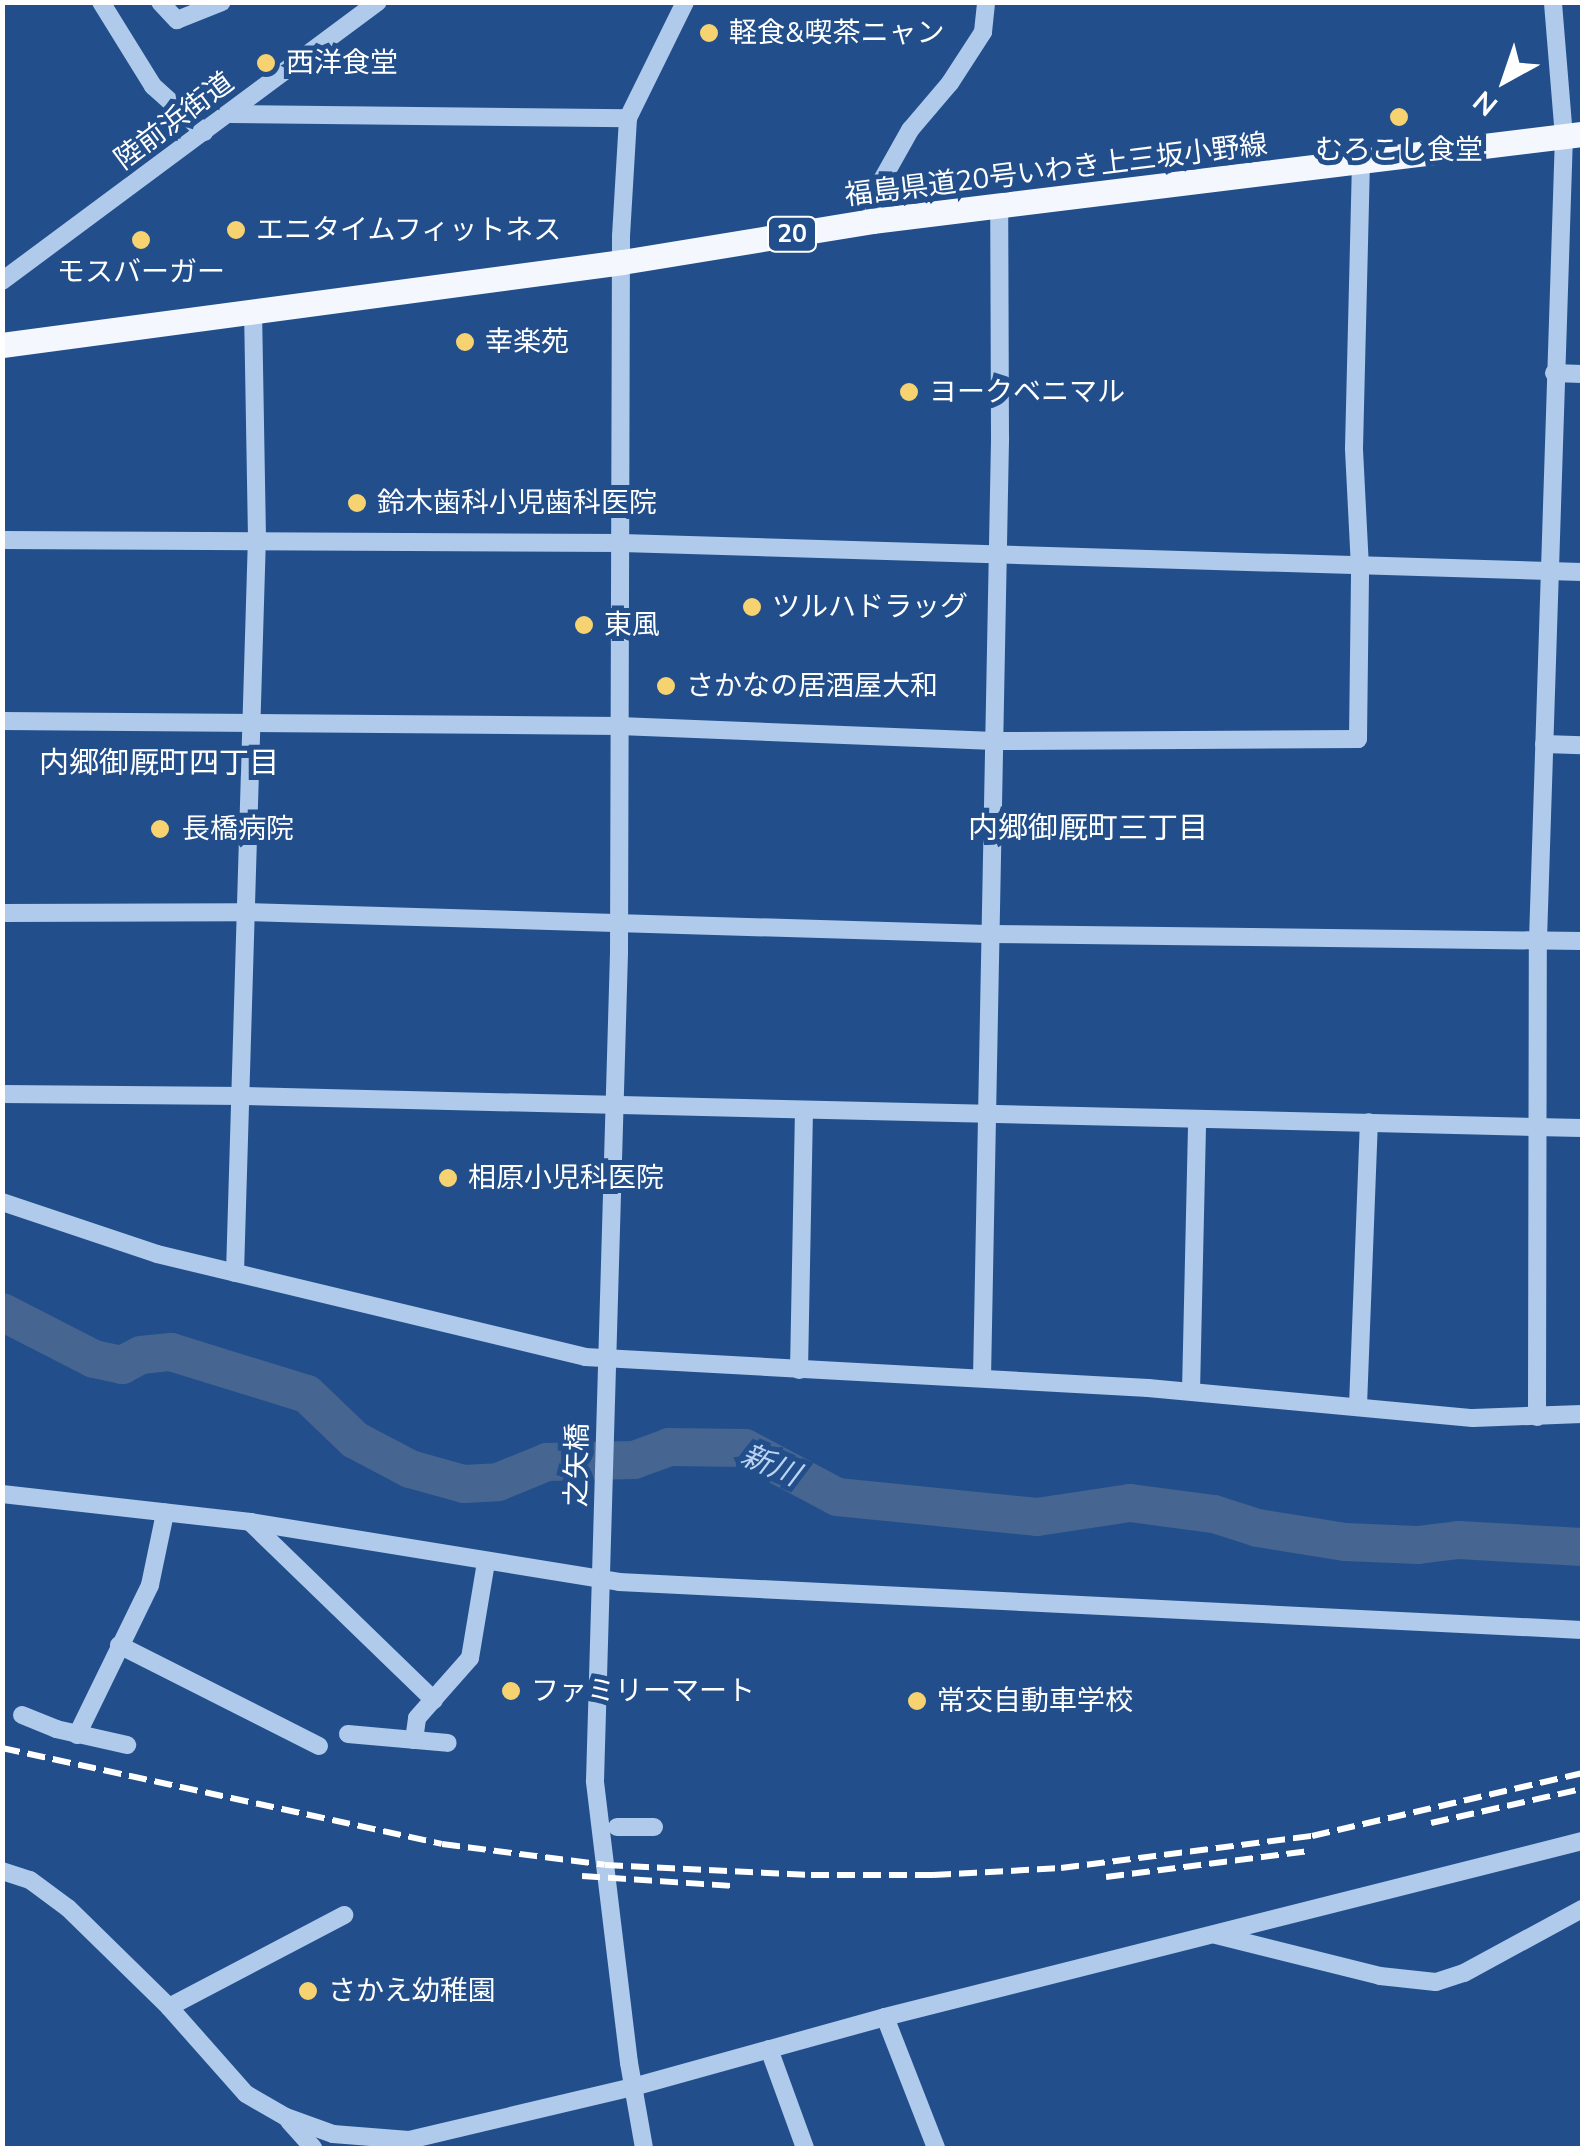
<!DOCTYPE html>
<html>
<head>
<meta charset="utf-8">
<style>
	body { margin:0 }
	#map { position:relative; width:1585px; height:2151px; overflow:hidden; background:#224f8b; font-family:"Nunito Sans","Noto Sans JP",sans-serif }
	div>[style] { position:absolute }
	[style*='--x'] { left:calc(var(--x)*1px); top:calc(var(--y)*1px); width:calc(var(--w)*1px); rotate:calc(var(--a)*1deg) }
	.river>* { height:38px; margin:-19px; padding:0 19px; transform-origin:19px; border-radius:19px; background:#466591 }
	.minor>* { height:18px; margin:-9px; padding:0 9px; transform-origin:9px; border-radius:9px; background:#afcaeb }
	.major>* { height:25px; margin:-12.5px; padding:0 12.5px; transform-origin:12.5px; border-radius:12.5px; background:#f4f8fe }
	.rail>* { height:6px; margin-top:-3px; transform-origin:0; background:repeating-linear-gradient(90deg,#fff 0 18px,transparent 0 26px) }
	.dots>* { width:28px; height:28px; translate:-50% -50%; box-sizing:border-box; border:5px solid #224f8b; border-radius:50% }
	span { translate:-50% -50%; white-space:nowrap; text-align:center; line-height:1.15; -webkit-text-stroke:10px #224f8b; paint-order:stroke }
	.shield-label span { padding:2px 8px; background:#224f8b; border:2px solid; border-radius:8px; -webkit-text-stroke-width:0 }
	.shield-label { font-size:25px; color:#fff; font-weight:700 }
	.poi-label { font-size:28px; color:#fff }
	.left { translate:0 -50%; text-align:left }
	.street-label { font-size:28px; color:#fff }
	.neighbourhood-label { font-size:30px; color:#fff }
	.water-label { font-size:30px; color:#bbd4f2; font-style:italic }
	.frame { position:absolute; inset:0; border:5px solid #fff; pointer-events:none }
	.north { position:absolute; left:1455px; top:30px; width:100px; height:100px; -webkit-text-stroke:8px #224f8b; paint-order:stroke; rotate:220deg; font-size:28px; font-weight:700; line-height:40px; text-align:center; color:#fff }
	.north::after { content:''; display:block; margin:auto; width:35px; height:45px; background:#fff; clip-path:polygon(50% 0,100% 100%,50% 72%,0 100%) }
</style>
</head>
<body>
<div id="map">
	<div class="river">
		<i style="--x:2;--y:1312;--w:103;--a:27.1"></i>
		<i style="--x:94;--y:1359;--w:29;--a:12"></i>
		<i style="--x:122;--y:1365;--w:21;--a:-28"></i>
		<i style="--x:141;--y:1355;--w:30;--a:-6"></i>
		<i style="--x:171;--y:1352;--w:142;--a:17.2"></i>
		<i style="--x:307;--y:1394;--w:66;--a:43.8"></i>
		<i style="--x:355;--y:1440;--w:62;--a:27.8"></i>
		<i style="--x:410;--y:1469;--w:56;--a:15.5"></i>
		<i style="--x:464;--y:1484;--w:34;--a:-3"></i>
		<i style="--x:498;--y:1482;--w:53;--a:-22.2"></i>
		<i style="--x:547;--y:1462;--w:87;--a:-1.3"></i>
		<i style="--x:634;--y:1460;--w:37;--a:-20"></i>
		<i style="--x:669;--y:1447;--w:76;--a:0.8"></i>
		<i style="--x:745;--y:1448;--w:104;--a:28"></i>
		<i style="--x:837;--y:1497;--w:201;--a:5.7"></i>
		<i style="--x:1037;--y:1517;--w:94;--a:-8.6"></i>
		<i style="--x:1130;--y:1503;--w:85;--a:7.5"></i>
		<i style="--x:1214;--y:1514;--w:46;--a:17.7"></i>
		<i style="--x:1258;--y:1528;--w:88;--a:9.1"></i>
		<i style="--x:1345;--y:1542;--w:73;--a:2.4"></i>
		<i style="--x:1418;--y:1545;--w:41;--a:-7"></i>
		<i style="--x:1459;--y:1540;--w:123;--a:3.3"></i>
	</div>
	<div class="minor">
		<i style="--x:101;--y:2;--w:99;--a:58.2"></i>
		<i style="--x:153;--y:86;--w:69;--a:42"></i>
		<i style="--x:160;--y:2;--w:25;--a:47"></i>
		<i style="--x:177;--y:20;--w:48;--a:-21.8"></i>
		<i style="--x:231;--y:114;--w:397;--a:0.6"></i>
		<i style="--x:872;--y:221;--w:25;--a:-88"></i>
		<i style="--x:873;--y:196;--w:76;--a:-60.7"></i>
		<i style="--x:910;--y:130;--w:62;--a:-49.6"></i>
		<i style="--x:950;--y:83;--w:61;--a:-57.1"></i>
		<i style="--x:983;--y:32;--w:30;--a:-84"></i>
		<i style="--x:2;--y:281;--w:468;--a:-36.6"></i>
		<i style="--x:1554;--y:373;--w:28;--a:2"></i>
		<i style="--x:2;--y:540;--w:620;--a:0.28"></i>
		<i style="--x:622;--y:543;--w:960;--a:1.73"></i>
		<i style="--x:2;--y:721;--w:617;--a:0.46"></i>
		<i style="--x:619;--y:726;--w:376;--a:2.3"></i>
		<i style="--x:995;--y:741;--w:363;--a:-0.3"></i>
		<i style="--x:1358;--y:739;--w:171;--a:-89.3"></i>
		<i style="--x:1360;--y:568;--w:120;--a:-92.9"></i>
		<i style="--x:1354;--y:448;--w:285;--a:-88.6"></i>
		<i style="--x:1544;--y:744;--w:38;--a:2"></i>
		<i style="--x:2;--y:913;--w:243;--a:-0.2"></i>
		<i style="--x:245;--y:912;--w:743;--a:1.7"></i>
		<i style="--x:988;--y:934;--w:594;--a:0.68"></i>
		<i style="--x:2;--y:1094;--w:241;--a:0.5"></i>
		<i style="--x:243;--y:1096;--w:1339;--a:1.37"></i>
		<i style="--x:2;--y:1202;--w:163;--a:18.5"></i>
		<i style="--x:157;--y:1254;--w:440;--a:13.5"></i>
		<i style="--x:585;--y:1357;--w:564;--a:3.15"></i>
		<i style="--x:1148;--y:1388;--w:326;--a:5.3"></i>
		<i style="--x:1473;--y:1418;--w:109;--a:-2.1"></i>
		<i style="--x:235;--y:1273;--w:735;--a:-88.29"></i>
		<i style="--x:257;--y:538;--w:227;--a:-91"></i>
		<i style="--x:799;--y:1370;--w:258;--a:-88.9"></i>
		<i style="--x:982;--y:1378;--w:941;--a:-88.9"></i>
		<i style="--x:1000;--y:437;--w:233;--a:-90.2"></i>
		<i style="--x:1191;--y:1391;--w:272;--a:-88.7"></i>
		<i style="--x:1358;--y:1406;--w:284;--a:-87.8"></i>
		<i style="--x:1537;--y:1417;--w:477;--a:-89.9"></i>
		<i style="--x:1538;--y:940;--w:803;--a:-88.15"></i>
		<i style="--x:1564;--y:137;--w:135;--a:-94.7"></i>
		<i style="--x:2;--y:1494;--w:250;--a:6.4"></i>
		<i style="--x:250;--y:1522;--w:374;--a:9.2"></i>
		<i style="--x:619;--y:1582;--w:964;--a:2.85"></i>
		<i style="--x:250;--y:1522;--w:256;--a:44.1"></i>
		<i style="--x:119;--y:1645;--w:224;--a:26.8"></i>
		<i style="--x:22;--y:1715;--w:37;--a:22"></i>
		<i style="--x:56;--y:1729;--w:73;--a:12.7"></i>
		<i style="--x:348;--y:1734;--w:100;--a:5.1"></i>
		<i style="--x:77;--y:1735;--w:167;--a:-64"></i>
		<i style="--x:150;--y:1585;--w:74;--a:-78.2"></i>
		<i style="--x:414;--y:1740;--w:22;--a:-82"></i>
		<i style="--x:417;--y:1718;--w:80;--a:-48.5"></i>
		<i style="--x:470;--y:1658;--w:97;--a:-80.5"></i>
		<i style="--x:617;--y:1827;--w:37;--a:0"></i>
		<i style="--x:2;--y:1871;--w:29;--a:18"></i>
		<i style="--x:30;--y:1880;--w:47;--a:36.4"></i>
		<i style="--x:68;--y:1908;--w:141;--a:44.4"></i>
		<i style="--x:169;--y:2007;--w:116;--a:48.5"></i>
		<i style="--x:246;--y:2094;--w:46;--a:29.9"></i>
		<i style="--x:286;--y:2117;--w:50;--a:19.9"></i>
		<i style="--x:333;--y:2134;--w:76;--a:4.5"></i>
		<i style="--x:409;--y:2140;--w:230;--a:-13.3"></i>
		<i style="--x:633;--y:2087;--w:262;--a:-15.5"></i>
		<i style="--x:885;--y:2017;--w:719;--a:-14.17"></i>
		<i style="--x:1216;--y:1935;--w:169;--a:14"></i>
		<i style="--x:1380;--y:1976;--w:56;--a:6.1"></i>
		<i style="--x:1436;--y:1982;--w:29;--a:-18"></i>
		<i style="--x:1464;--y:1973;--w:134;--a:-28.5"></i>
		<i style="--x:169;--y:2007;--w:198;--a:-27.7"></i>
		<i style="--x:885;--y:2017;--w:141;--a:68.7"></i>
		<i style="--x:769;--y:2049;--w:105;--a:70"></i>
		<i style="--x:289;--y:2121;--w:36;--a:48"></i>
		<i style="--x:644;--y:2148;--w:86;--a:-100"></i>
		<i style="--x:629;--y:2063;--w:284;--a:-96.9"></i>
		<i style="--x:595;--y:1781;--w:828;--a:-88.34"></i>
		<i style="--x:619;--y:953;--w:717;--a:-89.84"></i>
		<i style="--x:621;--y:236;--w:118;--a:-86.6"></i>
		<i style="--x:628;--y:118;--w:129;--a:-63.8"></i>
	</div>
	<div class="major">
		<i style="--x:2;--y:345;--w:626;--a:-7.62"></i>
		<i style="--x:622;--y:262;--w:253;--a:-9.3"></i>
		<i style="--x:872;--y:221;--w:715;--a:-6.99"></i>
	</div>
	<div class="rail">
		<i style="--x:2;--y:1748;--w:450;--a:12.3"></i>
		<i style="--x:442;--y:1844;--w:164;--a:7.3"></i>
		<i style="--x:605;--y:1865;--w:206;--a:2.8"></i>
		<i style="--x:811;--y:1875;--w:122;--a:0"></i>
		<i style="--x:933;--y:1875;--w:128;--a:-3.1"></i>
		<i style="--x:1061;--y:1868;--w:253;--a:-7.3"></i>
		<i style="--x:1312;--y:1836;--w:277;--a:-13.1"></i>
		<i style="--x:1431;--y:1823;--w:155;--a:-12.7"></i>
		<i style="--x:582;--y:1876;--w:149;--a:3.8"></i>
		<i style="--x:1106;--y:1877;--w:205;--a:-7.3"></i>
	</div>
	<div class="dots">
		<i style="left:709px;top:33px;background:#f7d271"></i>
		<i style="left:266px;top:63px;background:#f7d271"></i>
		<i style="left:1399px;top:117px;background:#f7d271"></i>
		<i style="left:236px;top:230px;background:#f7d271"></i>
		<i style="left:141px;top:240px;background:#f7d271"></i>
		<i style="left:465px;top:342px;background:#f7d271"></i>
		<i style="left:909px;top:392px;background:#f7d271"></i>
		<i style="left:357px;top:503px;background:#f7d271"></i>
		<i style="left:752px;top:607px;background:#f7d271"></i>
		<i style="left:584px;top:625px;background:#f7d271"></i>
		<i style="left:666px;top:686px;background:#f7d271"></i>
		<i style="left:160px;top:829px;background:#f7d271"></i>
		<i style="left:448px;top:1178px;background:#f7d271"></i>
		<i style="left:511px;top:1691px;background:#f7d271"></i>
		<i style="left:917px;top:1701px;background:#f7d271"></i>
		<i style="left:308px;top:1991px;background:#f7d271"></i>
	</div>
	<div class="shield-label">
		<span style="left:792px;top:234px">20</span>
	</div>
	<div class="poi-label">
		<span class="left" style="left:729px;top:33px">軽食&amp;喫茶ニャン</span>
		<span class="left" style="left:286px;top:63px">西洋食堂</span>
		<span style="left:1399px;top:150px">むろこし食堂</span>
		<span class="left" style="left:256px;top:230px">エニタイムフィットネス</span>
		<span style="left:141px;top:272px">モスバーガー</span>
		<span class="left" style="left:485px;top:342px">幸楽苑</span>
		<span class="left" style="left:929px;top:392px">ヨークベニマル</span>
		<span class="left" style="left:377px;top:503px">鈴木歯科小児歯科医院</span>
		<span class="left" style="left:772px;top:607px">ツルハドラッグ</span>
		<span class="left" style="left:604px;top:625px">東風</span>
		<span class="left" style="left:686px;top:686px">さかなの居酒屋大和</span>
		<span class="left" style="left:182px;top:829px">長橋病院</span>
		<span class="left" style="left:468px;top:1178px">相原小児科医院</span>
		<span class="left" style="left:531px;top:1691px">ファミリーマート</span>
		<span class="left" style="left:937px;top:1701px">常交自動車学校</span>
		<span class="left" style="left:328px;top:1991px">さかえ幼稚園</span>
	</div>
	<div class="street-label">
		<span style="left:174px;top:121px;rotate:-37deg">陸前浜街道</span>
		<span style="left:1056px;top:170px;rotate:-7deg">福島県道20号いわき上三坂小野線</span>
		<span style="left:577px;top:1465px;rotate:-89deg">之矢橋</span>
	</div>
	<div class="neighbourhood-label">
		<span style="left:159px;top:764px">内郷御厩町四丁目</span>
		<span style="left:1088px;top:829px">内郷御厩町三丁目</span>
	</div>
	<div class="water-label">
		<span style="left:770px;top:1466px;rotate:23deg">新川</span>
	</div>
	<div class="frame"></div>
	<div class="north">N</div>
</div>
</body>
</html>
